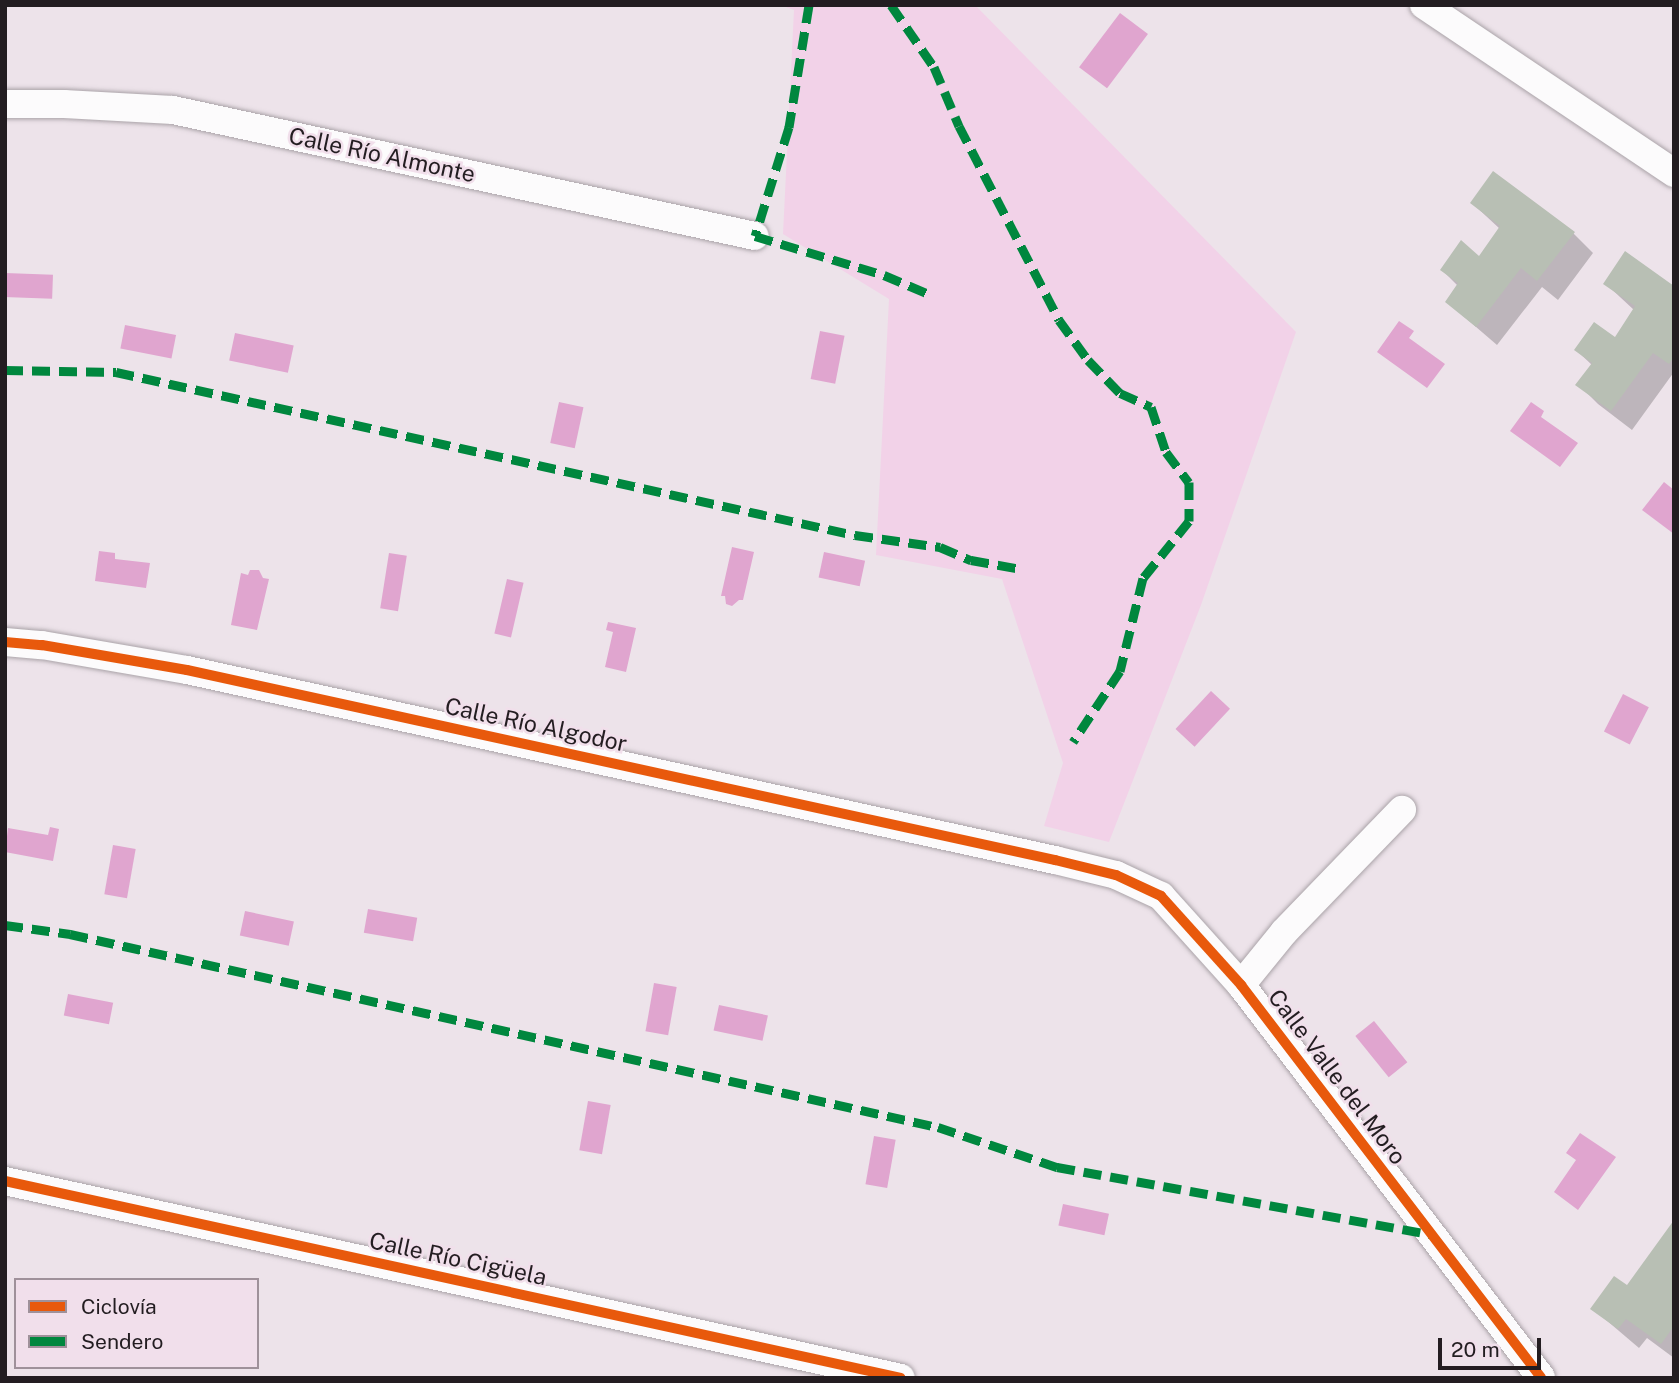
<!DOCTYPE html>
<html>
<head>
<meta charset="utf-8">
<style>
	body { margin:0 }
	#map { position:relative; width:1679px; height:1383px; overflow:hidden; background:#ede3ea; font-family:"Public Sans",sans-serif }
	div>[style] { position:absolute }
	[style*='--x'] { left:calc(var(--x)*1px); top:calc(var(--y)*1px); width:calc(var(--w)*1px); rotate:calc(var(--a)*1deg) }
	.green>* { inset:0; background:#f2d2e8 }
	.water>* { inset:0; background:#e0a5cf; transform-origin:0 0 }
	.shadow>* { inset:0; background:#0003 }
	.building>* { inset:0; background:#b8bfb4 }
	.roads { filter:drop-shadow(0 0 2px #aaa3a8) drop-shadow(0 0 2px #aaa3a8) }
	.minor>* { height:28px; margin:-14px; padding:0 14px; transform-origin:14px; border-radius:14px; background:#fcfbfc }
	.quiet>* { height:9px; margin-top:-4.5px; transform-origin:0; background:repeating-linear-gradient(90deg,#00873e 0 18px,transparent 0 27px) }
	.cycleway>* { height:10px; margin:-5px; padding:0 5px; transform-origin:5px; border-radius:5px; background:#e8590c }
	span { translate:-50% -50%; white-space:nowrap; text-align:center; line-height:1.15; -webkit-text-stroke:5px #f1dfeb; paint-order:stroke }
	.street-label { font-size:23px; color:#231d21 }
	.frame { position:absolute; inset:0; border:7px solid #231d21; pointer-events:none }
	.legend { position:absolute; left:14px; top:1278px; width:245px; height:91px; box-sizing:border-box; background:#f1dfeb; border:2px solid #9f919a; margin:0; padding:9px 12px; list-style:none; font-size:21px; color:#231d21 }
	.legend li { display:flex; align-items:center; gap:14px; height:35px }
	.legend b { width:35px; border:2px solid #9f919a }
	.scale { position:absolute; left:1438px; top:1338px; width:103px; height:32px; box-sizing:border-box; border:4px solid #231d21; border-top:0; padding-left:9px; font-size:21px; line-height:24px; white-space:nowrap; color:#231d21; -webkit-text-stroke:5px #f1dfeb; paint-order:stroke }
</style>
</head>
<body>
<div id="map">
	<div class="green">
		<i style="clip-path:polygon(780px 5px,975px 5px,1296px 332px,1201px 605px,1109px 842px,1044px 826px,1063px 763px,1002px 579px,876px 555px,889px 299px,783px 234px,794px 10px)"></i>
	</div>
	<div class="water">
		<i style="left:1120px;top:13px;width:35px;height:68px;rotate:37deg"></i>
		<i style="left:5px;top:273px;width:48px;height:24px;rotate:2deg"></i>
		<i style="clip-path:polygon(1399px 321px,1414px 331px,1409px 338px,1445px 364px,1427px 388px,1377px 352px)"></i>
		<i style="left:125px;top:325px;width:52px;height:24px;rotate:11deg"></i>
		<i style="left:820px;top:331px;width:25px;height:49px;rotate:11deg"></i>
		<i style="left:235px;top:333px;width:60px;height:28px;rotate:12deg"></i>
		<i style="left:559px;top:402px;width:25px;height:42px;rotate:12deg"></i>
		<i style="clip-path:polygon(1531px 402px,1544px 411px,1541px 417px,1578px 443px,1560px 467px,1510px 431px)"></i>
		<i style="clip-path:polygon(1664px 482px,1674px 490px,1674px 534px,1642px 510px)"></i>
		<i style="clip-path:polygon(732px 547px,754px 552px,743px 600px,739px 600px,732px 606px,726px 604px,725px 596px,721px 596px)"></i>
		<i style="clip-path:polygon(99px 551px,115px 553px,115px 559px,150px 563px,146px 588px,95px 581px)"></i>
		<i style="left:824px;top:552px;width:42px;height:26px;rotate:12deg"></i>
		<i style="left:389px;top:553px;width:18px;height:56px;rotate:9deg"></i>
		<i style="clip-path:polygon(250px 570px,259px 570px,263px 578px,269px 579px,257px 630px,231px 625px,241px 573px,248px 575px)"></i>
		<i style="left:507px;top:579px;width:17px;height:56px;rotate:13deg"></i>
		<i style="clip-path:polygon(608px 622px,636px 628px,626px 672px,605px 667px,613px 632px,606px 630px)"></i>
		<i style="left:1211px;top:691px;width:26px;height:52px;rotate:43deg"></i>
		<i style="left:1623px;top:694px;width:29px;height:42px;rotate:27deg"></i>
		<i style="clip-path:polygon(50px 827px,59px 829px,53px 861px,5px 852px,8px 828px,48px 835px)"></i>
		<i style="left:113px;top:845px;width:23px;height:50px;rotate:10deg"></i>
		<i style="left:368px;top:909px;width:50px;height:24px;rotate:10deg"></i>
		<i style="left:245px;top:911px;width:50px;height:25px;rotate:12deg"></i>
		<i style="left:654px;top:983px;width:23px;height:49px;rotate:10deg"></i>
		<i style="left:68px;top:994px;width:46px;height:22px;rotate:11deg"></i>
		<i style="left:719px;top:1005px;width:50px;height:26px;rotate:12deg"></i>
		<i style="left:1374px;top:1021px;width:53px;height:24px;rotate:51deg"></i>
		<i style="left:588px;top:1101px;width:23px;height:50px;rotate:10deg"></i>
		<i style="clip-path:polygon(1580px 1133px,1616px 1157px,1578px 1210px,1554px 1192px,1576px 1160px,1566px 1153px)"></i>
		<i style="left:874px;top:1136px;width:22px;height:49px;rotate:10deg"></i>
		<i style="left:1063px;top:1204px;width:47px;height:22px;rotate:12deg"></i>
	</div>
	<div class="shadow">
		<i style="clip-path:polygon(1472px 203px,1573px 233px,1593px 253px,1558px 300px,1542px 287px,1497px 345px,1447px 302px,1458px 286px,1442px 270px,1480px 259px,1500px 229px)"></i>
		<i style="clip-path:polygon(1606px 284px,1674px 288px,1674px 372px,1632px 430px,1598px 404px,1578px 384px,1592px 365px,1576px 350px,1616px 340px,1634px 310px)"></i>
		<i style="clip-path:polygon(1674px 1223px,1674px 1358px,1647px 1338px,1639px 1348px,1592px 1308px,1628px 1287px)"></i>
	</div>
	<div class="building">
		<i style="clip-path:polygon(1493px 171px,1575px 232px,1537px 281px,1521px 268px,1476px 327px,1445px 302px,1458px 283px,1440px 270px,1461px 240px,1479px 256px,1500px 226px,1470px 203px)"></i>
		<i style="clip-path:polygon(1625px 251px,1674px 286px,1674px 357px,1669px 364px,1653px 353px,1611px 411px,1575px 385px,1592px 363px,1574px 350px,1594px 322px,1615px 337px,1635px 306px,1603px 284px)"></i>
		<i style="clip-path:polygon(1674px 1220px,1674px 1326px,1661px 1344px,1626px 1319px,1618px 1329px,1590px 1309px,1614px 1276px,1627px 1285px)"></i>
	</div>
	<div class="roads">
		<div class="minor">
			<i style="--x:1424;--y:5;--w:301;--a:33.9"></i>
			<i style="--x:5;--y:104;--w:59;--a:0"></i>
			<i style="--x:64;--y:104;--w:109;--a:3.2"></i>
			<i style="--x:173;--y:110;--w:595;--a:12.22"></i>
			<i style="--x:5;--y:642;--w:37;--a:5"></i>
			<i style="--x:42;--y:645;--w:147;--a:9.8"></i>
			<i style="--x:187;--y:670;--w:889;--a:12.35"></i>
			<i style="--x:1055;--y:860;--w:63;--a:13.8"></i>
			<i style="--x:1116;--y:875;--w:50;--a:25"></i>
			<i style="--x:1161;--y:896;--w:120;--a:48"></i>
			<i style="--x:1241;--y:985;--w:494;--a:52.6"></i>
			<i style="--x:1241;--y:985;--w:68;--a:-50.9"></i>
			<i style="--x:1284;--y:932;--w:170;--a:-46"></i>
			<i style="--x:5;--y:1181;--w:917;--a:12.4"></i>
		</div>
	</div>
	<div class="quiet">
		<i style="--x:809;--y:5;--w:124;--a:99.3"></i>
		<i style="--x:789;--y:127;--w:114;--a:107.3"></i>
		<i style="--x:755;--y:236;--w:135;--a:16.8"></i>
		<i style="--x:884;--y:275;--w:49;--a:22.9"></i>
		<i style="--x:891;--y:5;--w:75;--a:55.3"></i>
		<i style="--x:934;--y:67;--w:64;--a:67"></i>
		<i style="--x:959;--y:126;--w:218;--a:62.7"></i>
		<i style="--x:1059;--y:320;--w:49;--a:54.1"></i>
		<i style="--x:1088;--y:360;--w:46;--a:45.9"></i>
		<i style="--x:1120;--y:393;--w:34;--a:24"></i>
		<i style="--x:1151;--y:407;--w:47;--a:71.6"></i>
		<i style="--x:1166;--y:452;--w:38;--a:53"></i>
		<i style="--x:1189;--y:482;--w:39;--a:90"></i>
		<i style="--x:1189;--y:521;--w:73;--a:128.9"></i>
		<i style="--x:1143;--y:578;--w:96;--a:103.9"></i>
		<i style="--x:1120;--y:671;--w:85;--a:123.5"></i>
		<i style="--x:5;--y:370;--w:111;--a:1"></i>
		<i style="--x:116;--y:372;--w:757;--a:12.44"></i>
		<i style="--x:855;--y:535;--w:86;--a:8"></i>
		<i style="--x:940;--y:547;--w:34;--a:23"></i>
		<i style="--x:971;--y:560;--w:46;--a:10.1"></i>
		<i style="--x:5;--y:925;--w:66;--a:7.9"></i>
		<i style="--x:70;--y:934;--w:889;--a:12.54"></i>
		<i style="--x:938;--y:1127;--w:126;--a:18.6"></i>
		<i style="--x:1057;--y:1167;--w:379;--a:10.2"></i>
	</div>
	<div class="cycleway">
		<i style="--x:5;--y:642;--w:37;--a:5"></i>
		<i style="--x:42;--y:645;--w:147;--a:9.8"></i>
		<i style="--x:187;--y:670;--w:889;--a:12.35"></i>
		<i style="--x:1055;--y:860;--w:63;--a:13.8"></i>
		<i style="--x:1116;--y:875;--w:50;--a:25"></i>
		<i style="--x:1161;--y:896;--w:120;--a:48"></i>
		<i style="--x:1241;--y:985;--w:494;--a:52.6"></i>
		<i style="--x:5;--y:1181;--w:917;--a:12.4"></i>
	</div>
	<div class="street-label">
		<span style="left:382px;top:155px;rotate:12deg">Calle Río Almonte</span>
		<span style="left:536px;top:725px;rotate:12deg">Calle Río Algodor</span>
		<span style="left:1337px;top:1077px;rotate:53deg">Calle Valle del Moro</span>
		<span style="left:458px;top:1259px;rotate:12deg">Calle Río Cigüela</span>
	</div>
	<div class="frame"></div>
	<ul class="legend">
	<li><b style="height:9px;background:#e8590c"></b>Ciclovía</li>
	<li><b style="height:9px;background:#00873e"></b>Sendero</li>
	</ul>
	<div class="scale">20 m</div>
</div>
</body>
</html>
